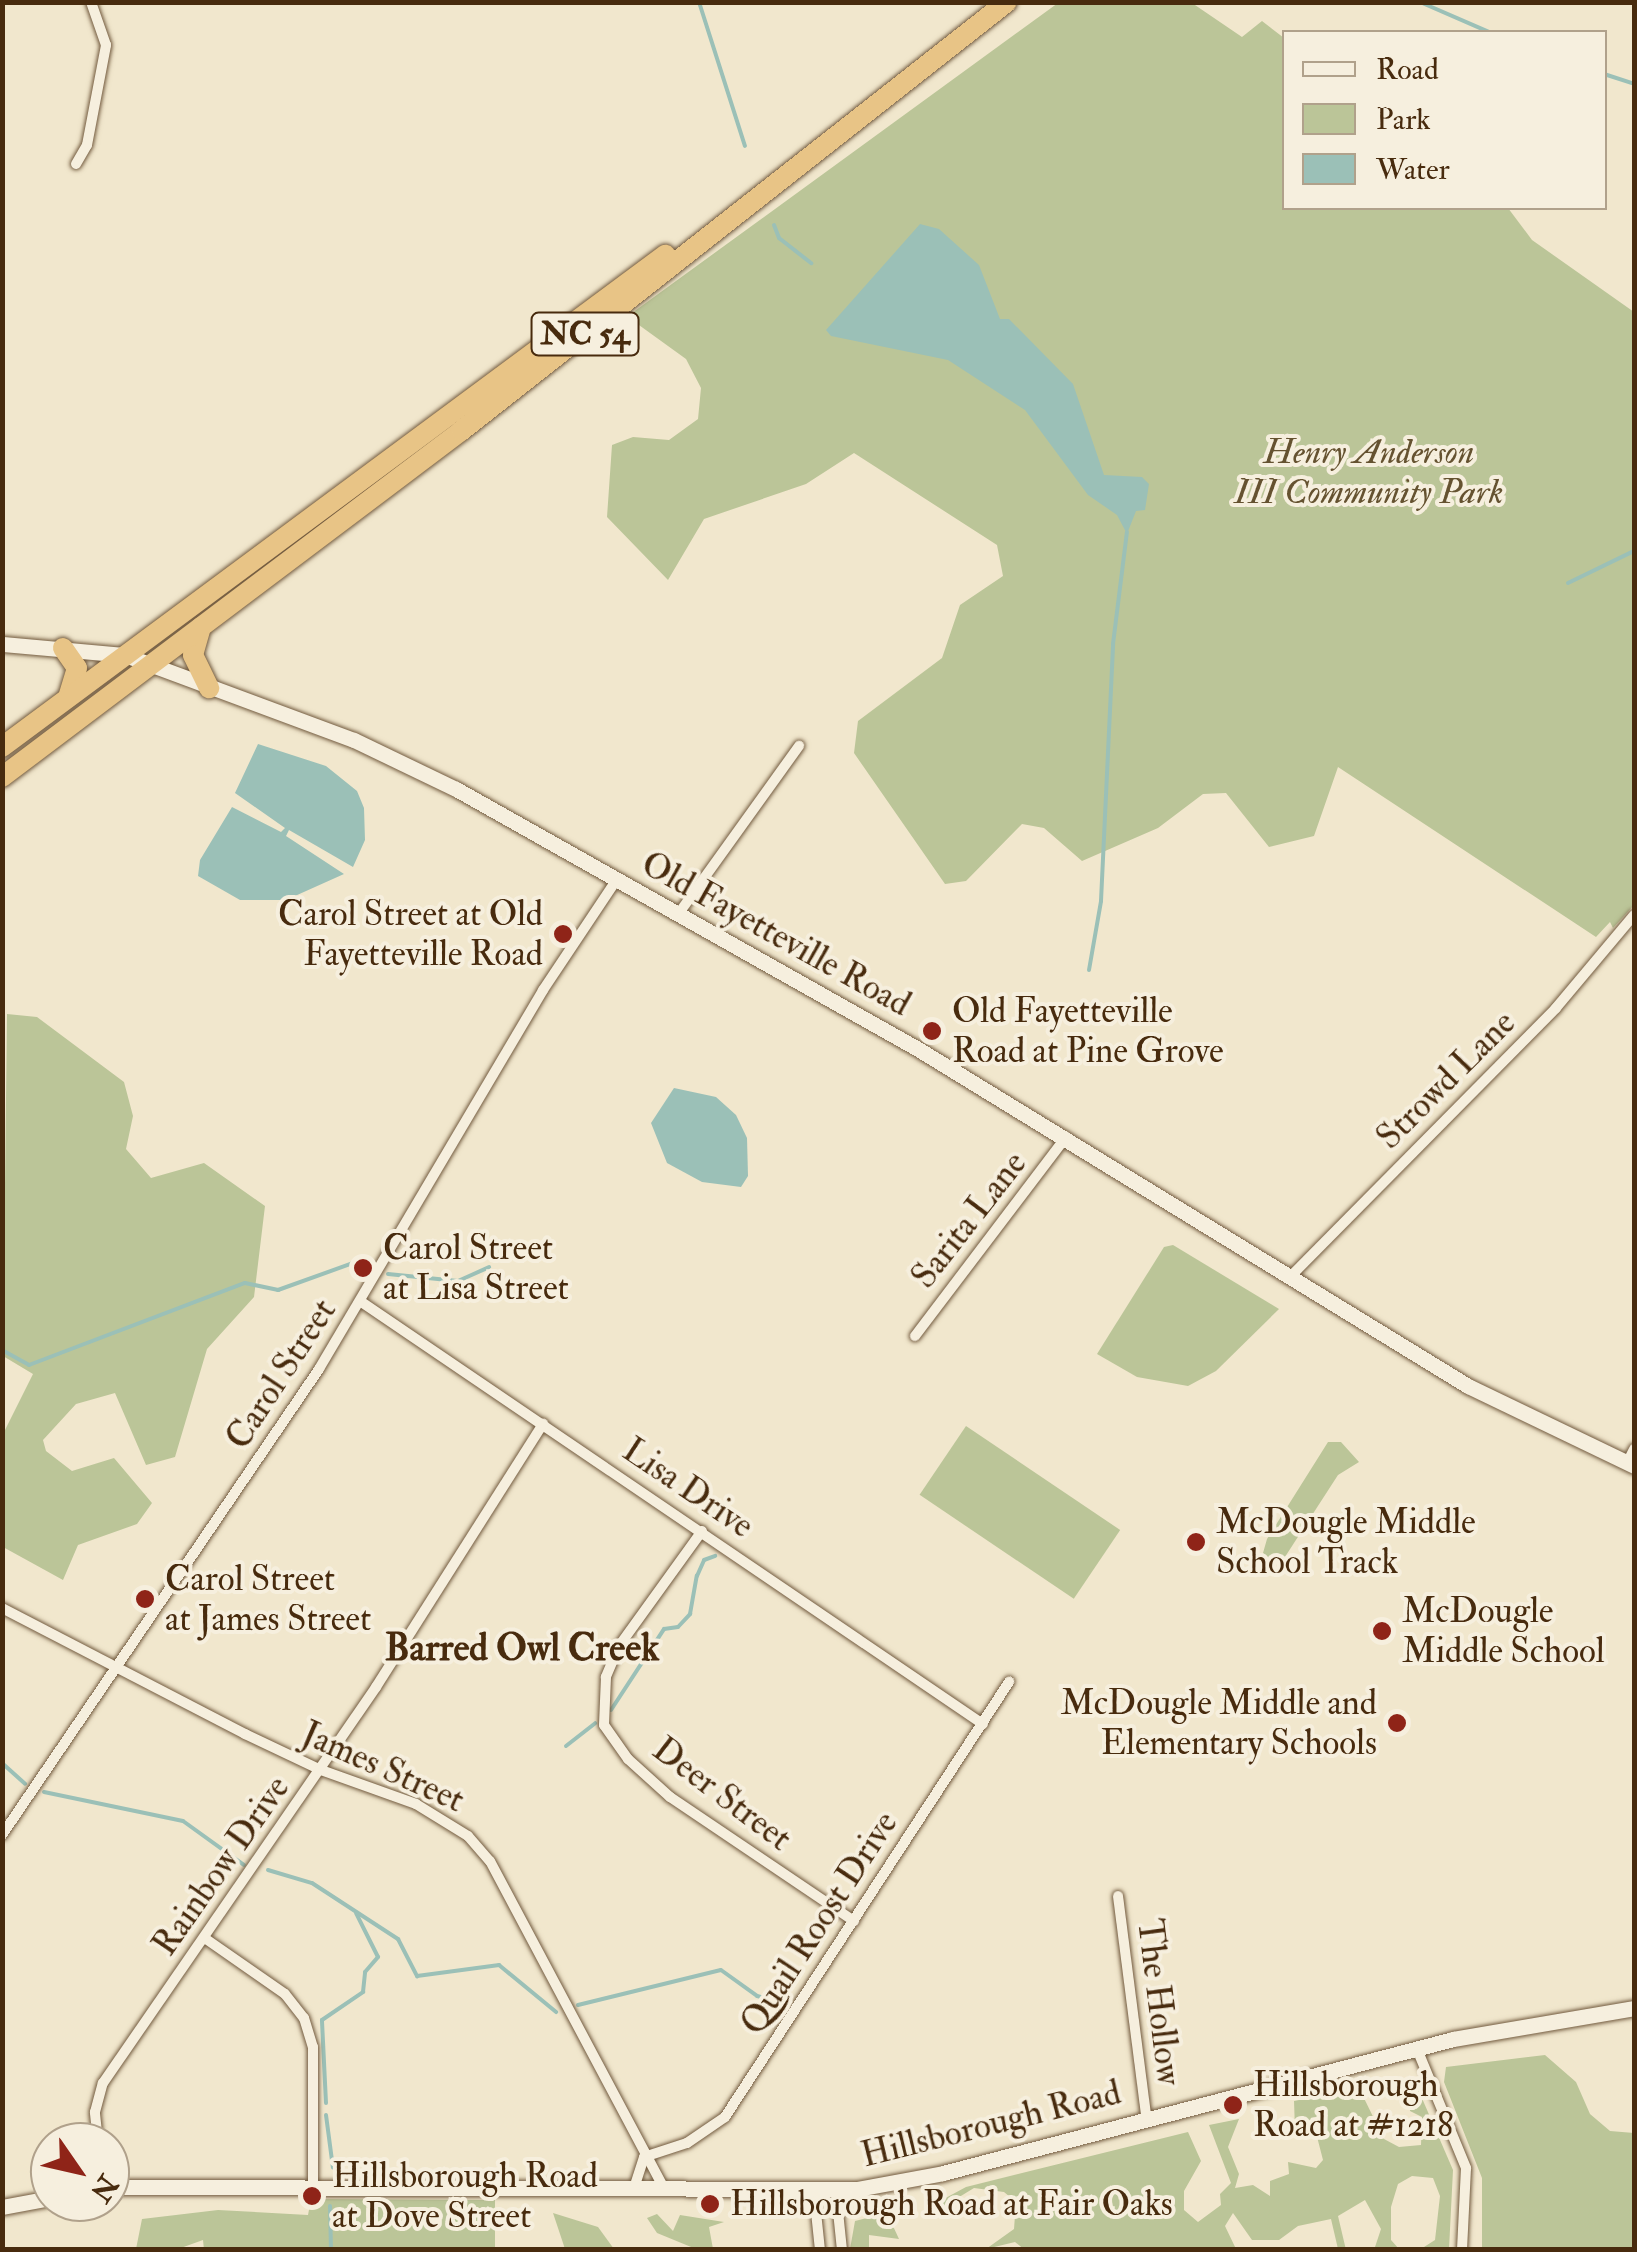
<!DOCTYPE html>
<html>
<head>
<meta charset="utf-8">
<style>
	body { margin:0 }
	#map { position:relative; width:1637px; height:2252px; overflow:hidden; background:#f1e7cd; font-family:"IM FELL Double Pica",serif }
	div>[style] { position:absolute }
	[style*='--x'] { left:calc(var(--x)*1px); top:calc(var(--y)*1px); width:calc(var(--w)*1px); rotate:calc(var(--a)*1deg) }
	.green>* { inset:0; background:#bbc598; transform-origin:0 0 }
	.water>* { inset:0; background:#9bc0b7 }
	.stream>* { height:4px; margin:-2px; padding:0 2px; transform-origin:2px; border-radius:2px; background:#9bc0b7 }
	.roads { filter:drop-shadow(0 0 2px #725a3e) drop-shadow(0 0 2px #725a3e) }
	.street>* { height:10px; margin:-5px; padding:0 5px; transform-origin:5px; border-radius:5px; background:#f6efde }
	.secondary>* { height:15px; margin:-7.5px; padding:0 7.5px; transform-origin:7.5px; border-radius:7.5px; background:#f6efde }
	.highway>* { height:20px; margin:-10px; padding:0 10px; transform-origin:10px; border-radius:10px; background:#e8c486 }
	.dots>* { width:28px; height:28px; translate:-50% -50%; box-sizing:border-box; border:5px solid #f6efde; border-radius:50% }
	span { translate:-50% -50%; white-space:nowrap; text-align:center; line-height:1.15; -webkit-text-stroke:8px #f6efde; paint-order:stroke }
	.shield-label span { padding:2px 8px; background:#f6efde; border:2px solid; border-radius:8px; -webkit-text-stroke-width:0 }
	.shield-label { font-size:32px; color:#482b0e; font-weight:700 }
	.park-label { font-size:35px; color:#655230; font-style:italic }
	.poi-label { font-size:35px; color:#482b0e }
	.right { translate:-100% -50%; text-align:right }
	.left { translate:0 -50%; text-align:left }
	.street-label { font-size:35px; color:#482b0e }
	.neighbourhood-label { font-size:38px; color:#482b0e; font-weight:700 }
	.frame { position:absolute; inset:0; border:5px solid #482b0e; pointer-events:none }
	.legend { position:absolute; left:1282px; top:30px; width:325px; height:180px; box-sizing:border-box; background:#f6efde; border:2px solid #b0a18b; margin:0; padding:12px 18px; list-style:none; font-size:30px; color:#482b0e }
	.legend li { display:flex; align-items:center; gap:20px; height:50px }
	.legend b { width:50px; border:2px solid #b0a18b }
	.north { position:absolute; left:30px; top:2122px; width:100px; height:100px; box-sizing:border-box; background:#f6efde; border:2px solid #b0a18b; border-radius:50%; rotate:124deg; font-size:28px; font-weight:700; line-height:40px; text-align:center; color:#482b0e }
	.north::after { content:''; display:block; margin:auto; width:35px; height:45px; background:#8f2418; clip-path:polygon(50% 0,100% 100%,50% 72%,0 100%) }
</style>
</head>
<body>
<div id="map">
	<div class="green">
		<i style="clip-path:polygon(1058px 3px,1192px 3px,1242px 37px,1262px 21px,1284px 38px,1284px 208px,1508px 208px,1532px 240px,1634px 312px,1634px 905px,1613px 928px,1610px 922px,1596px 937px,1338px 767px,1314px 836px,1269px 847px,1226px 793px,1203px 794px,1158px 828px,1082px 861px,1044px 828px,1022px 824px,966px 881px,945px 884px,854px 753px,858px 721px,942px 658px,960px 605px,1003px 576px,997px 545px,854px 453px,806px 484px,704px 519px,668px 580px,607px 517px,612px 445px,633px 437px,669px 440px,698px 419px,701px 388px,686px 359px,632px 320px,632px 313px)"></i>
		<i style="clip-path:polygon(7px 1014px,37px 1017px,124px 1082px,133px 1116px,126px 1149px,151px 1178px,204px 1163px,265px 1206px,254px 1297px,207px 1349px,175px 1457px,146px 1465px,115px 1393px,76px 1404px,43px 1440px,46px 1451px,72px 1471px,114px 1458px,152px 1503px,137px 1524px,78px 1545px,63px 1580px,3px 1547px,3px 1434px,33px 1374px,3px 1356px)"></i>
		<i style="clip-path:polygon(1173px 1245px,1279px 1309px,1216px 1371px,1188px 1386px,1137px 1377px,1097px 1354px,1164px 1247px)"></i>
		<i style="left:966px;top:1426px;width:186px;height:83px;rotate:34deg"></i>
		<i style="clip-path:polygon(1328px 1442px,1341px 1442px,1359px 1462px,1338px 1475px,1283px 1560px,1271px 1560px,1263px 1553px,1267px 1539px)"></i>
		<i style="clip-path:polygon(1545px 2055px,1576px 2082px,1590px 2114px,1610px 2131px,1634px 2133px,1634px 2249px,1482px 2249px,1482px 2178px,1444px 2082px,1446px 2067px)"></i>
		<i style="clip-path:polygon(1392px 2078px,1418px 2089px,1453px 2170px,1449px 2249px,1424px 2247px,1435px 2240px,1440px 2196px,1433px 2178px,1412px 2176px,1398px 2184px,1391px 2207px,1391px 2240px,1399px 2249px,1375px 2247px,1381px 2229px,1365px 2200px,1338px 2216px,1346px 2250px,1338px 2249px,1331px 2219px,1298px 2226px,1279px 2240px,1252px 2240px,1233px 2213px,1225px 2226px,1236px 2249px,1025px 2250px,1015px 2242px,986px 2249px,1014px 2229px,1016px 2202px,1004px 2192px,974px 2188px,951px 2202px,948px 2214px,940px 2201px,966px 2187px,1188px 2132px,1201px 2161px,1184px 2191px,1184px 2210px,1198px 2222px,1221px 2205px,1220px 2194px,1231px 2183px,1209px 2125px,1239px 2119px,1228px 2147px,1239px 2174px,1235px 2188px,1253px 2185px,1270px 2196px,1270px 2181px,1289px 2174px,1288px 2162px,1316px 2168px,1323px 2160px,1315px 2129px,1295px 2130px,1294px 2101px,1359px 2088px,1384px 2139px,1399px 2147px,1421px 2145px,1422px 2117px,1410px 2111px,1409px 2097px,1390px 2086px)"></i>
		<i style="clip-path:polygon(311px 2199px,495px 2200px,495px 2249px,204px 2250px,203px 2240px,178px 2249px,136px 2249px,142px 2219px,218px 2210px,308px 2215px)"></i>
		<i style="clip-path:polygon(553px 2213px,598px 2227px,614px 2249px,565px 2249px)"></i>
		<i style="clip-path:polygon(887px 2213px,899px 2239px,869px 2235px,869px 2249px,850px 2249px,855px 2221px)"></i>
		<i style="clip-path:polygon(657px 2214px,673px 2231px,680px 2215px,724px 2222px,709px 2227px,713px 2249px,696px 2249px,657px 2233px,647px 2218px)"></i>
	</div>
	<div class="water">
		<i style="clip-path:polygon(920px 224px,939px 229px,979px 265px,1000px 319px,1009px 319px,1073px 384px,1104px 475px,1142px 477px,1149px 484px,1145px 510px,1136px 511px,1127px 534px,1117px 515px,1088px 495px,1025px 410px,948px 360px,831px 336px,826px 330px)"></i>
		<i style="clip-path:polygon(258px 744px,326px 766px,357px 791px,364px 808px,365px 840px,353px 867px,289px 830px,286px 836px,344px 874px,286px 900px,240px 900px,198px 876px,200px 860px,232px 807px,281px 832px,285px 828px,235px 793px)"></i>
		<i style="clip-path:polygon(674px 1088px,716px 1097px,736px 1115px,747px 1138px,748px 1176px,741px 1187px,702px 1182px,667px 1163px,651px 1123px)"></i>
	</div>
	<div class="stream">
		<i style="--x:699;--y:2;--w:151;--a:72.3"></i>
		<i style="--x:1420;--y:2;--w:75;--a:23.5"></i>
		<i style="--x:1604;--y:74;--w:32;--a:18"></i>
		<i style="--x:774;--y:225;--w:14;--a:69"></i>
		<i style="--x:779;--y:238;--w:41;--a:38"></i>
		<i style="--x:1568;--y:583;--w:73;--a:-25.9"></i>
		<i style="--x:1089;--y:970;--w:70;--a:-80.1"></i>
		<i style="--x:1101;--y:901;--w:257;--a:-87.3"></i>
		<i style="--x:1113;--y:644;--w:113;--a:-82.9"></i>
		<i style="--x:388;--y:1274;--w:70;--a:5.7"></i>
		<i style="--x:458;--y:1281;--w:34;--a:-24"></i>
		<i style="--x:2;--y:1350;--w:31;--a:29"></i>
		<i style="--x:29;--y:1365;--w:231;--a:-20.8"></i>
		<i style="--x:245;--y:1283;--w:34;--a:12"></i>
		<i style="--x:278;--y:1290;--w:80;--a:-19.8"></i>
		<i style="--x:353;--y:1263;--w:18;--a:9"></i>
		<i style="--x:611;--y:1710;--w:97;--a:-56.8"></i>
		<i style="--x:664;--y:1629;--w:14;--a:-8"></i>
		<i style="--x:678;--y:1627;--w:18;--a:-47"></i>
		<i style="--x:690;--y:1614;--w:39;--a:-80"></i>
		<i style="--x:697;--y:1576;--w:17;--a:-66"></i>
		<i style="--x:704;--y:1560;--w:12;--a:-20"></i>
		<i style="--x:566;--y:1746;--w:37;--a:-38"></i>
		<i style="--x:2;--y:1763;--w:31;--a:42"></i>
		<i style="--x:44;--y:1792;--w:142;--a:11.8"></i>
		<i style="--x:183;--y:1821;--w:75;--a:35.8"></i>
		<i style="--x:268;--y:1870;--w:46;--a:16.5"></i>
		<i style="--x:312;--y:1883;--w:103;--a:33.1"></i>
		<i style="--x:398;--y:1939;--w:42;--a:62.8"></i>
		<i style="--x:417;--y:1976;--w:83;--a:-7.6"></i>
		<i style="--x:499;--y:1965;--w:74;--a:39.5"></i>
		<i style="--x:578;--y:2005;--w:147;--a:-13.8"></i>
		<i style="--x:721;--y:1970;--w:44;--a:35.8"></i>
		<i style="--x:757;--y:1996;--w:21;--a:14"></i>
		<i style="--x:326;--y:2103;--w:83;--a:-92.8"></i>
		<i style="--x:322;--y:2020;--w:50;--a:-34.3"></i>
		<i style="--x:363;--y:1992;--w:20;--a:-84"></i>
		<i style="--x:365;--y:1972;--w:20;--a:-49"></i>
		<i style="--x:378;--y:1957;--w:49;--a:-116.6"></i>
		<i style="--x:326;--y:2115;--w:53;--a:82.5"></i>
		<i style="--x:330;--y:2206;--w:44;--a:88.7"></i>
	</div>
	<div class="roads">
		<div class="street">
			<i style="--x:76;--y:164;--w:22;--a:-60"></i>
			<i style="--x:87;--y:145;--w:102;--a:-79.2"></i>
			<i style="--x:106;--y:45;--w:46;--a:-109.2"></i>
			<i style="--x:679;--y:913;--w:206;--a:-54.3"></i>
			<i style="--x:1290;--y:1277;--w:378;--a:-45.3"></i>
			<i style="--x:1556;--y:1008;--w:121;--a:-50"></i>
			<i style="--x:360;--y:1301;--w:753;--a:34.18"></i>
			<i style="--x:915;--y:1336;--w:250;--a:-52.8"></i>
			<i style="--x:1627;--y:1463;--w:16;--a:-63"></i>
			<i style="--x:702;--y:1531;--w:142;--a:125.8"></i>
			<i style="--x:619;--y:1646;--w:34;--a:113"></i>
			<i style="--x:606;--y:1677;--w:48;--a:92.4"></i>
			<i style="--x:604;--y:1725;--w:42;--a:54.8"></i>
			<i style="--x:628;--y:1759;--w:57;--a:42.1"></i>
			<i style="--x:670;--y:1797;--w:222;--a:34"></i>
			<i style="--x:2;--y:1608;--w:274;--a:27.4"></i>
			<i style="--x:245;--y:1734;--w:84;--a:25.3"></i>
			<i style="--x:321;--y:1770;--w:101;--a:19.7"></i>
			<i style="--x:416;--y:1804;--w:61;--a:31.6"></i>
			<i style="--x:468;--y:1836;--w:33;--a:49"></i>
			<i style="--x:490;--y:1861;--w:369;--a:62"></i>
			<i style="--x:2;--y:1835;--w:564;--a:-55.77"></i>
			<i style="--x:319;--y:1369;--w:440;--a:-59.4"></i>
			<i style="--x:543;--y:990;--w:133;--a:-56.3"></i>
			<i style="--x:1118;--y:1896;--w:222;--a:82.7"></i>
			<i style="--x:206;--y:1939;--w:96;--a:34.8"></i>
			<i style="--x:285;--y:1994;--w:31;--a:52"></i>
			<i style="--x:304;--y:2018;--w:30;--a:73"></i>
			<i style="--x:313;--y:2047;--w:142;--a:90"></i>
			<i style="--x:1417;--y:2049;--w:129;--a:67.6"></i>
			<i style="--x:1466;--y:2168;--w:82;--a:92.8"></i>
			<i style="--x:98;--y:2142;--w:30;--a:-96"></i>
			<i style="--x:95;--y:2112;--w:30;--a:-75"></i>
			<i style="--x:103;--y:2083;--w:481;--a:-55.4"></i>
			<i style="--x:376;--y:1687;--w:312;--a:-57.6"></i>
			<i style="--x:644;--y:2157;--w:45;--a:-18"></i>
			<i style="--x:687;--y:2143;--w:46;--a:-34.4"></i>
			<i style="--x:725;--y:2117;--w:520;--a:-56.86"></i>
			<i style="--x:635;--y:2185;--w:29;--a:-72"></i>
			<i style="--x:836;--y:2192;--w:58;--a:84.1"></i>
			<i style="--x:814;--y:2193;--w:57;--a:84"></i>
		</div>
		<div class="secondary">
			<i style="--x:2;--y:644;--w:123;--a:5.1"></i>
			<i style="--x:125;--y:655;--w:244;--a:20.4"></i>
			<i style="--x:354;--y:740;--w:113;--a:25.7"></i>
			<i style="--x:456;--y:789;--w:530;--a:29.37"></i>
			<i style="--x:918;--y:1049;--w:645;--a:31.5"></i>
			<i style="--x:1468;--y:1386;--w:184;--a:25.7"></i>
			<i style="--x:110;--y:2187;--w:747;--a:0.15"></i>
			<i style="--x:857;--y:2189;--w:87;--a:-10.5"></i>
			<i style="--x:943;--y:2173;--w:527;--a:-14.72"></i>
			<i style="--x:1453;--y:2039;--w:184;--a:-9.7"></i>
			<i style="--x:2;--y:2207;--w:49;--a:-10.6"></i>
		</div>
		<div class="highway">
			<i style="--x:201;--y:627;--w:29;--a:106"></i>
			<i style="--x:193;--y:655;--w:37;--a:64"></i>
			<i style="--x:63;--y:648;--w:24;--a:55"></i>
			<i style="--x:77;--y:668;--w:31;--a:107"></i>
			<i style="--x:2;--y:747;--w:826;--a:-36.58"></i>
			<i style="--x:2;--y:777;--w:575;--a:-37.01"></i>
			<i style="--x:461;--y:431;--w:694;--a:-38.16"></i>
		</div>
	</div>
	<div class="dots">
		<i style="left:563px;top:934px;background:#8f2418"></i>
		<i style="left:932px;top:1031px;background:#8f2418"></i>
		<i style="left:363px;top:1268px;background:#8f2418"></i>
		<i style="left:1196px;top:1542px;background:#8f2418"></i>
		<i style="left:145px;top:1599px;background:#8f2418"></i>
		<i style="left:1382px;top:1631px;background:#8f2418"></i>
		<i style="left:1397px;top:1723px;background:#8f2418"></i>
		<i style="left:1233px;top:2105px;background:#8f2418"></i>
		<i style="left:312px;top:2196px;background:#8f2418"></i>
		<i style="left:710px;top:2204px;background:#8f2418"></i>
	</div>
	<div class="shield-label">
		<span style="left:585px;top:334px">NC 54</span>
	</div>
	<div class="park-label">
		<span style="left:1369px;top:472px">Henry Anderson<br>III Community Park</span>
	</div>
	<div class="poi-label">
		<span class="right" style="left:543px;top:934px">Carol Street at Old<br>Fayetteville Road</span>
		<span class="left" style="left:952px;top:1031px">Old Fayetteville<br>Road at Pine Grove</span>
		<span class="left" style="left:383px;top:1268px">Carol Street<br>at Lisa Street</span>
		<span class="left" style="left:1216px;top:1542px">McDougle Middle<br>School Track</span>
		<span class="left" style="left:165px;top:1599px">Carol Street<br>at James Street</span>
		<span class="left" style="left:1402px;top:1631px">McDougle<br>Middle School</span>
		<span class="right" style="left:1377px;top:1723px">McDougle Middle and<br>Elementary Schools</span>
		<span class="left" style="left:1253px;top:2105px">Hillsborough<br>Road at #1218</span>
		<span class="left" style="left:332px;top:2196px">Hillsborough Road<br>at Dove Street</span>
		<span class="left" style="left:730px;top:2204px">Hillsborough Road at Fair Oaks</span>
	</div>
	<div class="street-label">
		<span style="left:776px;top:934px;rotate:29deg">Old Fayetteville Road</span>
		<span style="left:1446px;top:1080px;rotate:-45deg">Strowd Lane</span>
		<span style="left:969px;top:1220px;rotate:-52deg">Sarita Lane</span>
		<span style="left:281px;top:1374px;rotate:-57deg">Carol Street</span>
		<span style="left:688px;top:1488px;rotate:34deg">Lisa Drive</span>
		<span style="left:383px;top:1767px;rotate:24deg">James Street</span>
		<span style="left:722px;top:1794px;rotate:37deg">Deer Street</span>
		<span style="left:221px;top:1866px;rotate:-55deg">Rainbow Drive</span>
		<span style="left:819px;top:1923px;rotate:-57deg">Quail Roost Drive</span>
		<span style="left:1159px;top:2002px;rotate:83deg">The Hollow</span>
		<span style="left:991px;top:2124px;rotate:-14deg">Hillsborough Road</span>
	</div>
	<div class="neighbourhood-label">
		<span style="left:522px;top:1649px">Barred Owl Creek</span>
	</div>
	<div class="frame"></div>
	<ul class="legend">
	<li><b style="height:12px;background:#f6efde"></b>Road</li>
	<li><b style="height:28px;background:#bbc598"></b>Park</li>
	<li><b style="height:28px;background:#9bc0b7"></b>Water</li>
	</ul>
	<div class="north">N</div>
</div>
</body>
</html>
